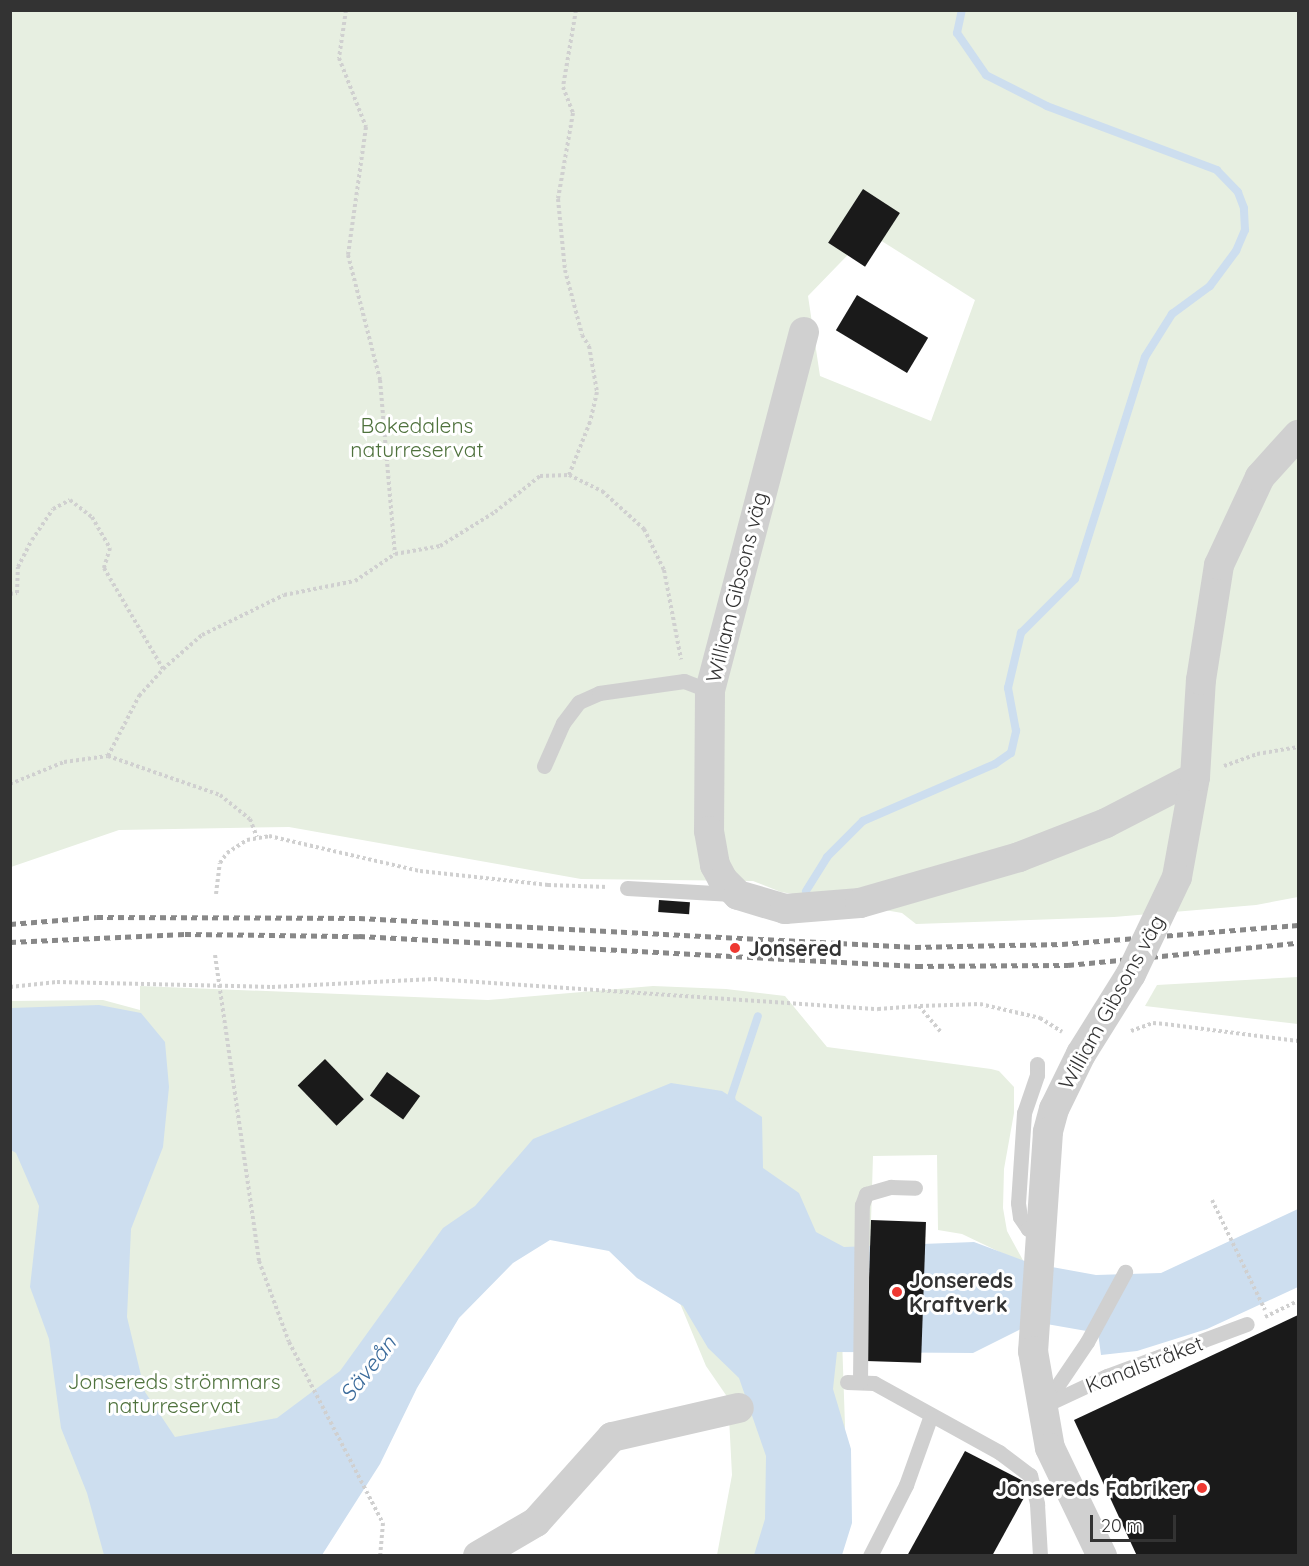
<!DOCTYPE html>
<html>
<head>
<meta charset="utf-8">
<style>
	body { margin:0 }
	#map { position:relative; width:1309px; height:1566px; overflow:hidden; background:#fff; font-family:Quicksand,sans-serif }
	div>[style] { position:absolute }
	[style*='--x'] { left:calc(var(--x)*1px); top:calc(var(--y)*1px); width:calc(var(--w)*1px); rotate:calc(var(--a)*1deg) }
	.green>* { inset:0; background:#e7efe1 }
	.water>* { inset:0; background:#cddeef }
	.stream>* { height:8px; margin:-4px; padding:0 4px; transform-origin:4px; border-radius:4px; background:#cddeef }
	.building>* { inset:0; background:#1a1a1a; transform-origin:0 0 }
	.path>* { height:4px; margin-top:-2px; transform-origin:0; background:repeating-linear-gradient(90deg,#d0d0d0 0 3px,transparent 0 6px) }
	.service>* { height:15px; margin:-7.5px; padding:0 7.5px; transform-origin:7.5px; border-radius:7.5px; background:#d0d0d0 }
	.minor>* { height:30px; margin:-15px; padding:0 15px; transform-origin:15px; border-radius:15px; background:#d0d0d0 }
	.rail>* { height:4.5px; margin-top:-2.25px; transform-origin:0; background:repeating-linear-gradient(90deg,#888 0 6px,transparent 0 10.5px) }
	.minor-bridge>* { height:30px; margin:-15px; padding:0 15px; transform-origin:15px; border-radius:15px; background:#d0d0d0 }
	.dots>* { width:16px; height:16px; translate:-50% -50%; box-sizing:border-box; border:3px solid #fff; border-radius:50% }
	span { translate:-50% -50%; white-space:nowrap; text-align:center; line-height:1.15; -webkit-text-stroke:6px #fff; paint-order:stroke }
	.park-label { font-size:21px; color:#4f723d }
	.street-label { font-size:21px; color:#333 }
	.poi-label { font-size:21px; color:#333; font-weight:700 }
	.left { translate:0 -50%; text-align:left }
	.right { translate:-100% -50%; text-align:right }
	.water-label { font-size:22px; color:#3b6b9b; font-style:italic }
	.frame { position:absolute; inset:0; border:12px solid #333; pointer-events:none }
	.scale { position:absolute; left:1090px; top:1515px; width:86px; height:27px; box-sizing:border-box; border:3px solid #333; border-top:0; padding-left:8px; font-size:18px; line-height:21px; white-space:nowrap; color:#333; -webkit-text-stroke:4px #fff; paint-order:stroke }
</style>
</head>
<body>
<div id="map">
	<div class="green">
		<i style="clip-path:polygon(evenodd,10px 11px,1298px 11px,1298px 897px,1256px 905px,1114px 917px,916px 924px,902px 913px,781px 892px,753px 881px,581px 879px,289px 827px,119px 830px,11px 867px,10px 11px,869px 233px,975px 300px,931px 421px,820px 376px,808px 296px,869px 233px)"></i>
		<i style="clip-path:polygon(1298px 977px,1298px 1024px,1145px 1006px,1157px 985px)"></i>
		<i style="clip-path:polygon(140px 986px,488px 1000px,653px 986px,726px 989px,785px 996px,827px 1047px,991px 1069px,999px 1071px,1014px 1087px,1014px 1113px,1004px 1169px,1003px 1208px,1007px 1231px,1025px 1264px,962px 1234px,938px 1230px,937px 1155px,873px 1156px,870px 1254px,841px 1309px,845px 1426px,832px 1555px,717px 1555px,732px 1475px,728px 1398px,706px 1366px,677px 1296px,611px 1233px,512px 1226px,291px 1555px,11px 1556px,11px 1001px,103px 1000px,140px 1010px)"></i>
	</div>
	<div class="water">
		<i style="clip-path:polygon(99px 1005px,141px 1013px,165px 1042px,169px 1087px,163px 1147px,131px 1229px,127px 1317px,145px 1392px,175px 1437px,277px 1418px,340px 1371px,443px 1228px,475px 1206px,533px 1139px,671px 1083px,722px 1091px,762px 1117px,763px 1168px,799px 1193px,816px 1232px,844px 1247px,974px 1242px,1030px 1263px,1096px 1275px,1161px 1273px,1298px 1209px,1298px 1287px,1207px 1329px,1137px 1351px,1101px 1355px,1098px 1333px,1035px 1322px,973px 1353px,837px 1352px,833px 1389px,851px 1449px,852px 1523px,842px 1555px,754px 1555px,765px 1519px,766px 1456px,739px 1378px,708px 1348px,683px 1306px,637px 1278px,609px 1251px,550px 1240px,513px 1263px,459px 1318px,417px 1388px,380px 1464px,322px 1555px,104px 1555px,87px 1493px,61px 1428px,49px 1339px,30px 1287px,39px 1206px,16px 1153px,11px 1150px,11px 1008px)"></i>
	</div>
	<div class="stream">
		<i style="--x:806;--y:891;--w:40;--a:-58"></i>
		<i style="--x:827;--y:857;--w:51;--a:-45"></i>
		<i style="--x:863;--y:821;--w:144;--a:-23.4"></i>
		<i style="--x:995;--y:764;--w:19;--a:-35"></i>
		<i style="--x:1011;--y:753;--w:23;--a:-77"></i>
		<i style="--x:1016;--y:731;--w:44;--a:-100.5"></i>
		<i style="--x:1008;--y:688;--w:57;--a:-76.7"></i>
		<i style="--x:1021;--y:633;--w:76;--a:-45"></i>
		<i style="--x:1075;--y:579;--w:233;--a:-72.5"></i>
		<i style="--x:1145;--y:357;--w:51;--a:-57.9"></i>
		<i style="--x:1172;--y:314;--w:47;--a:-36.4"></i>
		<i style="--x:1210;--y:286;--w:44;--a:-53.4"></i>
		<i style="--x:1236;--y:251;--w:23;--a:-67"></i>
		<i style="--x:1245;--y:230;--w:22;--a:-93"></i>
		<i style="--x:1244;--y:208;--w:17;--a:-111"></i>
		<i style="--x:1238;--y:192;--w:30;--a:-134"></i>
		<i style="--x:1217;--y:170;--w:182;--a:-159.4"></i>
		<i style="--x:1047;--y:106;--w:68;--a:-153.1"></i>
		<i style="--x:986;--y:75;--w:51;--a:-124.6"></i>
		<i style="--x:957;--y:33;--w:24;--a:-78"></i>
		<i style="--x:733;--y:1107;--w:10;--a:-101"></i>
		<i style="--x:731;--y:1097;--w:85;--a:-71.6"></i>
	</div>
	<div class="building">
		<i style="left:863px;top:189px;width:44px;height:64px;rotate:33deg"></i>
		<i style="left:857px;top:295px;width:83px;height:41px;rotate:31deg"></i>
		<i style="left:659px;top:900px;width:31px;height:12px;rotate:4deg"></i>
		<i style="left:325px;top:1059px;width:56px;height:38px;rotate:46deg"></i>
		<i style="left:387px;top:1072px;width:41px;height:29px;rotate:36deg"></i>
		<i style="left:871px;top:1220px;width:55px;height:141px;rotate:2deg"></i>
		<i style="clip-path:polygon(1298px 1315px,1298px 1556px,1137px 1556px,1074px 1420px)"></i>
		<i style="clip-path:polygon(965px 1451px,1031px 1485px,992px 1556px,907px 1556px)"></i>
	</div>
	<div class="path">
		<i style="--x:346;--y:10;--w:49;--a:98.3"></i>
		<i style="--x:339;--y:58;--w:74;--a:68.6"></i>
		<i style="--x:366;--y:127;--w:129;--a:98"></i>
		<i style="--x:348;--y:255;--w:129;--a:75.6"></i>
		<i style="--x:380;--y:380;--w:175;--a:85.1"></i>
		<i style="--x:576;--y:10;--w:78;--a:99.6"></i>
		<i style="--x:563;--y:87;--w:28;--a:69"></i>
		<i style="--x:573;--y:113;--w:87;--a:99.9"></i>
		<i style="--x:558;--y:199;--w:71;--a:84.4"></i>
		<i style="--x:565;--y:270;--w:67;--a:75.3"></i>
		<i style="--x:582;--y:335;--w:13;--a:58"></i>
		<i style="--x:589;--y:346;--w:47;--a:80.1"></i>
		<i style="--x:597;--y:392;--w:31;--a:103"></i>
		<i style="--x:590;--y:422;--w:57;--a:111.6"></i>
		<i style="--x:569;--y:475;--w:37;--a:26"></i>
		<i style="--x:602;--y:491;--w:57;--a:42.1"></i>
		<i style="--x:644;--y:529;--w:46;--a:64"></i>
		<i style="--x:664;--y:570;--w:91;--a:79.2"></i>
		<i style="--x:10;--y:594;--w:7;--a:-8"></i>
		<i style="--x:17;--y:593;--w:26;--a:-88"></i>
		<i style="--x:18;--y:567;--w:30;--a:-63"></i>
		<i style="--x:32;--y:540;--w:37;--a:-56"></i>
		<i style="--x:53;--y:509;--w:19;--a:-28"></i>
		<i style="--x:70;--y:500;--w:28;--a:38"></i>
		<i style="--x:92;--y:517;--w:36;--a:60"></i>
		<i style="--x:110;--y:548;--w:21;--a:107"></i>
		<i style="--x:104;--y:568;--w:117;--a:59.7"></i>
		<i style="--x:108;--y:756;--w:68;--a:-62.7"></i>
		<i style="--x:139;--y:696;--w:36;--a:-48"></i>
		<i style="--x:163;--y:669;--w:52;--a:-41.1"></i>
		<i style="--x:202;--y:635;--w:91;--a:-26"></i>
		<i style="--x:284;--y:595;--w:72;--a:-11.2"></i>
		<i style="--x:355;--y:581;--w:48;--a:-34"></i>
		<i style="--x:395;--y:554;--w:46;--a:-10.1"></i>
		<i style="--x:440;--y:546;--w:65;--a:-31.7"></i>
		<i style="--x:495;--y:512;--w:58;--a:-38.7"></i>
		<i style="--x:540;--y:476;--w:29;--a:-2"></i>
		<i style="--x:1224;--y:766;--w:35;--a:-20"></i>
		<i style="--x:1257;--y:754;--w:42;--a:-9.7"></i>
		<i style="--x:10;--y:784;--w:58;--a:-22.2"></i>
		<i style="--x:64;--y:762;--w:44;--a:-7.8"></i>
		<i style="--x:108;--y:756;--w:119;--a:19.2"></i>
		<i style="--x:220;--y:795;--w:38;--a:39"></i>
		<i style="--x:250;--y:819;--w:19;--a:69"></i>
		<i style="--x:216;--y:894;--w:31;--a:-83"></i>
		<i style="--x:220;--y:863;--w:12;--a:-55"></i>
		<i style="--x:227;--y:853;--w:24;--a:-33"></i>
		<i style="--x:247;--y:840;--w:22;--a:-10"></i>
		<i style="--x:269;--y:836;--w:155;--a:13.1"></i>
		<i style="--x:420;--y:871;--w:129;--a:6.2"></i>
		<i style="--x:548;--y:885;--w:60;--a:1.9"></i>
		<i style="--x:215;--y:955;--w:309;--a:81.8"></i>
		<i style="--x:259;--y:1261;--w:86;--a:69.7"></i>
		<i style="--x:289;--y:1342;--w:204;--a:62.6"></i>
		<i style="--x:383;--y:1523;--w:33;--a:95"></i>
		<i style="--x:10;--y:987;--w:47;--a:-6.1"></i>
		<i style="--x:57;--y:982;--w:215;--a:1.3"></i>
		<i style="--x:272;--y:987;--w:162;--a:-2.8"></i>
		<i style="--x:434;--y:979;--w:445;--a:3.9"></i>
		<i style="--x:878;--y:1009;--w:41;--a:-4.2"></i>
		<i style="--x:919;--y:1006;--w:34;--a:50"></i>
		<i style="--x:920;--y:1006;--w:60;--a:-1.9"></i>
		<i style="--x:980;--y:1004;--w:62;--a:13.1"></i>
		<i style="--x:1040;--y:1018;--w:26;--a:32"></i>
		<i style="--x:1131;--y:1031;--w:23;--a:-20"></i>
		<i style="--x:1153;--y:1023;--w:12;--a:5"></i>
		<i style="--x:1165;--y:1024;--w:134;--a:7.3"></i>
		<i style="--x:1212;--y:1200;--w:122;--a:64.3"></i>
		<i style="--x:1265;--y:1317;--w:37;--a:-26"></i>
	</div>
	<div class="service">
		<i style="--x:544;--y:766;--w:47;--a:-66.2"></i>
		<i style="--x:563;--y:723;--w:26;--a:-53"></i>
		<i style="--x:579;--y:702;--w:22;--a:-24"></i>
		<i style="--x:599;--y:693;--w:86;--a:-8"></i>
		<i style="--x:684;--y:681;--w:28;--a:21"></i>
		<i style="--x:627;--y:888;--w:105;--a:3.3"></i>
		<i style="--x:1037;--y:1064;--w:11;--a:90"></i>
		<i style="--x:1037;--y:1075;--w:40;--a:108.9"></i>
		<i style="--x:1024;--y:1113;--w:90;--a:93.8"></i>
		<i style="--x:1018;--y:1203;--w:14;--a:82"></i>
		<i style="--x:1020;--y:1217;--w:14;--a:56"></i>
		<i style="--x:1028;--y:1229;--w:13;--a:4"></i>
		<i style="--x:847;--y:1382;--w:27;--a:2"></i>
		<i style="--x:874;--y:1383;--w:143;--a:28.9"></i>
		<i style="--x:999;--y:1452;--w:39;--a:37"></i>
		<i style="--x:1030;--y:1475;--w:30;--a:76"></i>
		<i style="--x:1037;--y:1504;--w:52;--a:86.7"></i>
		<i style="--x:860;--y:1382;--w:177;--a:-89.4"></i>
		<i style="--x:862;--y:1205;--w:12;--a:-70"></i>
		<i style="--x:866;--y:1194;--w:26;--a:-16"></i>
		<i style="--x:891;--y:1187;--w:24;--a:2"></i>
		<i style="--x:1045;--y:1404;--w:75;--a:-55.9"></i>
		<i style="--x:1087;--y:1342;--w:80;--a:-61.5"></i>
		<i style="--x:1043;--y:1406;--w:71;--a:-25.1"></i>
		<i style="--x:1107;--y:1376;--w:149;--a:-20.4"></i>
		<i style="--x:870;--y:1556;--w:80;--a:-63.1"></i>
		<i style="--x:906;--y:1485;--w:74;--a:-70.3"></i>
	</div>
	<div class="minor">
		<i style="--x:804;--y:332;--w:371;--a:104.7"></i>
		<i style="--x:710;--y:691;--w:140;--a:90.4"></i>
		<i style="--x:709;--y:831;--w:35;--a:80"></i>
		<i style="--x:715;--y:865;--w:17;--a:62"></i>
		<i style="--x:723;--y:880;--w:21;--a:45"></i>
		<i style="--x:738;--y:895;--w:49;--a:16.6"></i>
		<i style="--x:785;--y:909;--w:75;--a:-4.6"></i>
		<i style="--x:860;--y:903;--w:166;--a:-16.1"></i>
		<i style="--x:1019;--y:857;--w:93;--a:-21.3"></i>
		<i style="--x:1106;--y:823;--w:100;--a:-27.3"></i>
		<i style="--x:1177;--y:877;--w:102;--a:-79.8"></i>
		<i style="--x:1195;--y:777;--w:97;--a:-86.5"></i>
		<i style="--x:1201;--y:680;--w:116;--a:-81.1"></i>
		<i style="--x:1219;--y:565;--w:97;--a:-65"></i>
		<i style="--x:1260;--y:477;--w:57;--a:-47.9"></i>
		<i style="--x:1081;--y:1054;--w:61;--a:116.1"></i>
		<i style="--x:1054;--y:1109;--w:24;--a:105"></i>
		<i style="--x:1048;--y:1132;--w:220;--a:93.9"></i>
		<i style="--x:1033;--y:1351;--w:98;--a:80.1"></i>
		<i style="--x:1050;--y:1448;--w:120;--a:64.3"></i>
		<i style="--x:478;--y:1556;--w:67;--a:-30.4"></i>
		<i style="--x:536;--y:1522;--w:114;--a:-48.2"></i>
		<i style="--x:612;--y:1437;--w:130;--a:-12.9"></i>
	</div>
	<div class="rail">
		<i style="--x:10;--y:924;--w:87;--a:-4.6"></i>
		<i style="--x:97;--y:917;--w:262;--a:0.2"></i>
		<i style="--x:359;--y:918;--w:557;--a:2.99"></i>
		<i style="--x:915;--y:947;--w:147;--a:-1.2"></i>
		<i style="--x:1062;--y:944;--w:237;--a:-4.6"></i>
		<i style="--x:10;--y:942;--w:175;--a:-2.6"></i>
		<i style="--x:185;--y:934;--w:174;--a:0.7"></i>
		<i style="--x:359;--y:936;--w:559;--a:3.08"></i>
		<i style="--x:917;--y:966;--w:151;--a:-0.4"></i>
		<i style="--x:1068;--y:965;--w:231;--a:-5.5"></i>
	</div>
	<div class="minor-bridge">
		<i style="--x:1081;--y:1054;--w:94;--a:-58"></i>
		<i style="--x:1131;--y:974;--w:107;--a:-64.6"></i>
	</div>
	<div class="dots">
		<i style="left:735px;top:948px;background:#ee3831"></i>
		<i style="left:897px;top:1292px;background:#ee3831"></i>
		<i style="left:1202px;top:1488px;background:#ee3831"></i>
	</div>
	<div class="park-label">
		<span style="left:417px;top:437px">Bokedalens<br>naturreservat</span>
		<span style="left:174px;top:1393px">Jonsereds strömmars<br>naturreservat</span>
	</div>
	<div class="street-label">
		<span style="left:736px;top:587px;rotate:-76deg">William Gibsons väg</span>
		<span style="left:1111px;top:1002px;rotate:-61deg">William Gibsons väg</span>
		<span style="left:1144px;top:1364px;rotate:-21deg">Kanalstråket</span>
	</div>
	<div class="poi-label">
		<span class="left" style="left:748px;top:948px">Jonsered</span>
		<span class="left" style="left:909px;top:1292px">Jonsereds<br>Kraftverk</span>
		<span class="right" style="left:1190px;top:1488px">Jonsereds Fabriker</span>
	</div>
	<div class="water-label">
		<span style="left:368px;top:1369px;rotate:-52deg">Säveån</span>
	</div>
	<div class="frame"></div>
	<div class="scale">20 m</div>
</div>
</body>
</html>
